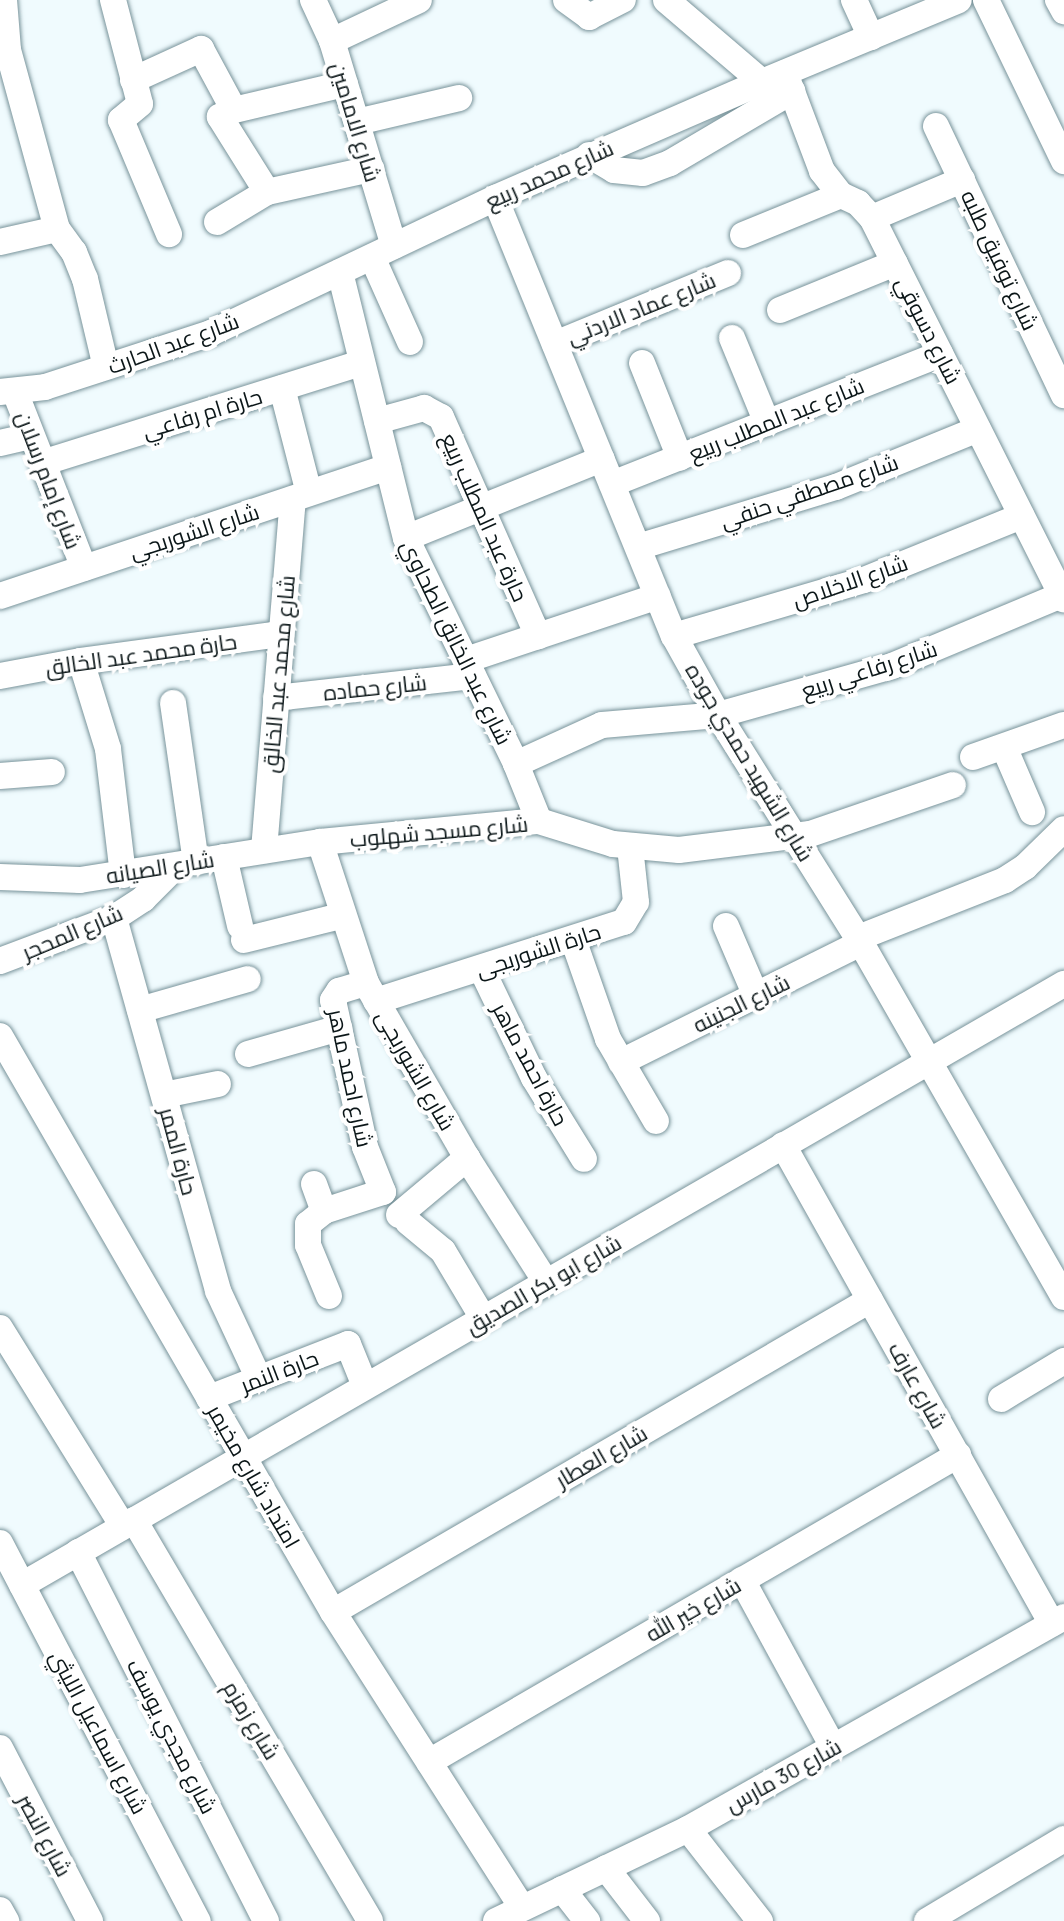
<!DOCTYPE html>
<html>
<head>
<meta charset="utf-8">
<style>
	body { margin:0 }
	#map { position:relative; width:1064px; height:1921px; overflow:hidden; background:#f0fbfe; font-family:Barlow,Cairo,sans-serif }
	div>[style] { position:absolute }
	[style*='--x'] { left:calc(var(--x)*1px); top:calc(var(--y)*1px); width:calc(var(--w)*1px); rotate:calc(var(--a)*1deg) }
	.roads { filter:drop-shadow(0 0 2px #78939a) drop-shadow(0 0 2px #78939a) }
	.minor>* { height:26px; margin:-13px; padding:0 13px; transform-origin:13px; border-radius:13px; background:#fff }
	span { translate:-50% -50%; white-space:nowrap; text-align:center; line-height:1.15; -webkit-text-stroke:8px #fff; paint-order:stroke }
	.street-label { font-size:22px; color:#0b1618 }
</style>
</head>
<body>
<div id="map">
	<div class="roads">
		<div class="minor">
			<i style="--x:4;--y:0;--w:50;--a:85.4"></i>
			<i style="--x:8;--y:50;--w:186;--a:74.7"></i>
			<i style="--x:57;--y:229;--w:29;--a:54"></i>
			<i style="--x:74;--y:252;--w:29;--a:68"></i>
			<i style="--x:85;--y:279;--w:90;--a:76.6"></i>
			<i style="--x:113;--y:0;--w:107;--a:75.4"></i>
			<i style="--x:140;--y:104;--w:25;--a:140"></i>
			<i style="--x:121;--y:120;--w:124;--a:67.2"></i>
			<i style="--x:313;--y:0;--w:45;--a:65.1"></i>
			<i style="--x:332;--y:41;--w:214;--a:73.2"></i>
			<i style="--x:566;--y:0;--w:29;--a:36"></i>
			<i style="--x:589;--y:17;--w:38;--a:-27"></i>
			<i style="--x:666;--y:0;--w:126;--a:40.5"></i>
			<i style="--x:762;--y:82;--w:213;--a:-22.6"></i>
			<i style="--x:854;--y:0;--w:41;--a:65.3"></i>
			<i style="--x:986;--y:0;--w:179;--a:64.2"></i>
			<i style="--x:1058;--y:0;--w:13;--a:61"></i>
			<i style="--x:332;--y:41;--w:96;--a:-25.2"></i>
			<i style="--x:785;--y:73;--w:105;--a:69.3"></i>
			<i style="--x:822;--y:171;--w:31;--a:52"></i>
			<i style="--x:841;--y:195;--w:19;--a:25"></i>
			<i style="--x:858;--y:203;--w:21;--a:47"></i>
			<i style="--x:872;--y:218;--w:427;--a:63.3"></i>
			<i style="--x:133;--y:80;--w:75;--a:-24.5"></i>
			<i style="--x:201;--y:49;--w:69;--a:61.6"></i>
			<i style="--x:357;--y:122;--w:105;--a:-13.2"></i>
			<i style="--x:936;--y:126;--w:298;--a:64.6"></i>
			<i style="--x:589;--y:155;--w:29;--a:31"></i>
			<i style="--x:614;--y:170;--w:29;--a:6"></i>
			<i style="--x:643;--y:173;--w:29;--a:-20"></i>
			<i style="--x:670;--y:163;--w:142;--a:-30.5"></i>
			<i style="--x:267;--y:192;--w:89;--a:-122.1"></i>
			<i style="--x:220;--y:117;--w:16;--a:-27"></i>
			<i style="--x:234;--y:110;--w:114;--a:-13.2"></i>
			<i style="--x:495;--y:198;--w:473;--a:67.8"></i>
			<i style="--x:674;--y:636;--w:90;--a:60.9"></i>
			<i style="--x:718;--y:715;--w:269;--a:57.9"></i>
			<i style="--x:861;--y:943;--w:408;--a:60.2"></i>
			<i style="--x:872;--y:218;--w:98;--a:-22.9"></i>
			<i style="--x:217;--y:222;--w:58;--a:-31"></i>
			<i style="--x:267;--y:192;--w:107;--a:-12.5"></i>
			<i style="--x:743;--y:235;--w:106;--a:-22.2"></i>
			<i style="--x:0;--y:242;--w:58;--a:-12.8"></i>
			<i style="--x:372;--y:257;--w:93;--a:65.9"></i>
			<i style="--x:340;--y:272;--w:274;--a:76.1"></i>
			<i style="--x:406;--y:538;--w:251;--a:64"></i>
			<i style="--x:516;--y:764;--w:61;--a:68"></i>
			<i style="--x:780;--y:310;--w:124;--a:-22.2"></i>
			<i style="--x:732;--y:338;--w:92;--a:67.6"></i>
			<i style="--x:555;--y:344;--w:187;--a:-22.3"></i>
			<i style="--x:642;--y:363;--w:102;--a:68.2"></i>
			<i style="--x:282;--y:388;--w:108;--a:75.6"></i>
			<i style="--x:0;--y:392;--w:45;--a:-6.3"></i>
			<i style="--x:45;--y:387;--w:175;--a:-18"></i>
			<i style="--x:211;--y:333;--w:314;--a:-25.4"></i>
			<i style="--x:495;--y:198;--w:291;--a:-23.5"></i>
			<i style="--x:15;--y:392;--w:189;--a:68.6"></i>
			<i style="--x:377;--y:421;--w:49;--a:-15.5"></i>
			<i style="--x:424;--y:408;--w:19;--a:28"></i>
			<i style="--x:441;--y:417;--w:240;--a:66.1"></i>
			<i style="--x:0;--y:443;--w:32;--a:-13"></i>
			<i style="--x:42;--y:463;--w:335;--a:-17.4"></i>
			<i style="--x:612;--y:484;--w:353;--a:-21.6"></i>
			<i style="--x:406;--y:538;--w:211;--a:-22"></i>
			<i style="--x:638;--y:547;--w:207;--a:-16.9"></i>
			<i style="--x:836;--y:487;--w:153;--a:-22.2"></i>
			<i style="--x:0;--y:596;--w:409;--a:-18.4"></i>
			<i style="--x:674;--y:636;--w:198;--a:-16.4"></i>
			<i style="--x:864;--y:580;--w:170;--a:-22.1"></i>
			<i style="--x:466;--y:660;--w:202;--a:-18.4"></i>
			<i style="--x:81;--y:661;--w:92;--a:72.9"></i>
			<i style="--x:108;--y:749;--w:127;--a:83.2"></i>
			<i style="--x:0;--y:676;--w:82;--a:-10.5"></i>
			<i style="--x:81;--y:661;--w:202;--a:-7.7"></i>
			<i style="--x:276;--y:698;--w:198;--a:-6.4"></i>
			<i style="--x:173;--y:703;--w:161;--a:81.8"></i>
			<i style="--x:1004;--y:747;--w:71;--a:66.7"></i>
			<i style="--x:973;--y:757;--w:96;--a:-19.4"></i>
			<i style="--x:516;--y:764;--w:94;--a:-24.4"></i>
			<i style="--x:602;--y:725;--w:116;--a:-4.9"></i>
			<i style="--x:718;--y:715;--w:181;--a:-15.7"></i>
			<i style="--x:892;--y:666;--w:184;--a:-22.7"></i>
			<i style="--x:0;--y:776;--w:52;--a:-4.4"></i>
			<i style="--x:320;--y:842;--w:148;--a:71.9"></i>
			<i style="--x:366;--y:983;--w:202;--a:60"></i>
			<i style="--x:467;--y:1158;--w:147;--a:57.5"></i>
			<i style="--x:264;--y:850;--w:352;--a:-85.3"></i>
			<i style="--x:224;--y:857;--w:71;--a:76.9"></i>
			<i style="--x:0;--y:877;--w:80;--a:2.1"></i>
			<i style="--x:80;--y:880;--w:243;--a:-9"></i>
			<i style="--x:320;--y:842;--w:220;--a:-5.5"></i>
			<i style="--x:539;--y:821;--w:77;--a:17.3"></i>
			<i style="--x:613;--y:844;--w:66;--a:5.2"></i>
			<i style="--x:679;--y:850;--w:132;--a:-7"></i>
			<i style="--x:810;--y:834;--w:151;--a:-18.9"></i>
			<i style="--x:114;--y:918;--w:387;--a:74.4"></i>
			<i style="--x:218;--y:1291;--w:97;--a:65"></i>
			<i style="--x:726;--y:926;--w:76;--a:66.8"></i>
			<i style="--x:858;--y:938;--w:158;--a:-21.5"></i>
			<i style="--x:1005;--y:880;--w:24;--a:-33"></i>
			<i style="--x:1025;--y:867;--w:54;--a:-44.3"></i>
			<i style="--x:573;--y:939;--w:106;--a:70.7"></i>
			<i style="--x:608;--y:1039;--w:95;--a:59.7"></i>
			<i style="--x:244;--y:940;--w:100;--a:-13.9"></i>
			<i style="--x:0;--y:961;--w:122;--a:-20.7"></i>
			<i style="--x:114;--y:918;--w:35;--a:-33"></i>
			<i style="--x:143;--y:899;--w:47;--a:-45"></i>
			<i style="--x:481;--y:968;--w:122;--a:64.3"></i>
			<i style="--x:534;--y:1078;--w:95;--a:58.3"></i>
			<i style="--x:376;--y:1001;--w:260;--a:-17.7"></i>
			<i style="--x:624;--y:922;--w:23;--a:-59"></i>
			<i style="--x:636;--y:902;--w:55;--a:-96.2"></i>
			<i style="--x:140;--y:1010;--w:112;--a:-16"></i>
			<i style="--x:0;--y:1036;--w:665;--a:59.97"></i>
			<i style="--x:333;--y:1612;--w:351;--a:57.4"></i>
			<i style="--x:248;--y:1054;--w:95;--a:-15.9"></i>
			<i style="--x:621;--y:1062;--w:268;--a:-26.4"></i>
			<i style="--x:164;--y:1095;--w:55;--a:-11.5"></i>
			<i style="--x:783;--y:1145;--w:549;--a:60.68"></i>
			<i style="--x:314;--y:1184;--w:29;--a:70"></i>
			<i style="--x:399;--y:1215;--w:89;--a:-40"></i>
			<i style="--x:408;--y:1222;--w:45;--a:39.6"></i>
			<i style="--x:443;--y:1251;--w:78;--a:59.2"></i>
			<i style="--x:329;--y:1296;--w:55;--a:-112.4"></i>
			<i style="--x:308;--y:1245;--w:21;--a:-90"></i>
			<i style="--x:308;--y:1224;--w:21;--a:-39"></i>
			<i style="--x:324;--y:1211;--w:62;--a:-17.9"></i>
			<i style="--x:383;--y:1192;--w:48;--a:-111.8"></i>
			<i style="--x:365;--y:1147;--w:150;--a:-102.3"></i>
			<i style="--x:333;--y:1000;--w:11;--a:-56"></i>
			<i style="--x:339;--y:991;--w:28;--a:-17"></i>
			<i style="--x:0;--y:1328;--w:233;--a:58.2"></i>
			<i style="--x:209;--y:1398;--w:149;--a:-21.2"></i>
			<i style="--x:348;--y:1344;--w:45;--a:68"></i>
			<i style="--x:1001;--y:1399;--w:74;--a:-31.1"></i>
			<i style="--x:134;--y:1520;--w:465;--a:59.5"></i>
			<i style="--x:0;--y:1543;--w:427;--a:62.4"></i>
			<i style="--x:78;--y:1552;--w:414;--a:63"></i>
			<i style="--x:742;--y:1580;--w:190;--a:61.4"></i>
			<i style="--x:22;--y:1585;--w:1203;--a:-29.98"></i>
			<i style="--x:333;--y:1612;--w:621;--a:-30.16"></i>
			<i style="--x:0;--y:1748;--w:195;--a:62.5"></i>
			<i style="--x:429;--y:1762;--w:612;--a:-30.13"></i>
			<i style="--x:688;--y:1829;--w:117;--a:52"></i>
			<i style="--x:606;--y:1868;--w:67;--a:52.3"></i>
			<i style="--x:562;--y:1889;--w:41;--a:52"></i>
			<i style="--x:0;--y:1910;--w:13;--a:61"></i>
			<i style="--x:496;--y:1921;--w:213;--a:-25.6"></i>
			<i style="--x:688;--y:1829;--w:432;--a:-29.4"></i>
			<i style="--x:927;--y:1921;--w:160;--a:-30.9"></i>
		</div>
	</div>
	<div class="street-label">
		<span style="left:356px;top:122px;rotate:73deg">شارع الامامين</span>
		<span style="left:549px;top:174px;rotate:-24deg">شارع محمد ربيع</span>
		<span style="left:1000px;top:260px;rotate:65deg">شارع توفيق طلبه</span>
		<span style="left:641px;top:308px;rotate:-22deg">شارع عماد الاردني</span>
		<span style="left:929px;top:330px;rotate:63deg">شارع دسوقي</span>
		<span style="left:173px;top:343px;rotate:-20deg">شارع عبد الحارث</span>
		<span style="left:202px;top:413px;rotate:-17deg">حارة ام رفاعي</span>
		<span style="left:776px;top:419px;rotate:-22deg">شارع عبد المطلب ربيع</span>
		<span style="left:49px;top:480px;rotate:69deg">شارع إمام رسلان</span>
		<span style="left:809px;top:491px;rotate:-19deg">شارع مصطفي حنفي</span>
		<span style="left:485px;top:517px;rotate:66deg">حارة عبد المطلب ربيع</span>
		<span style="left:194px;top:531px;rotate:-18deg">شارع الشوربجي</span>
		<span style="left:850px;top:581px;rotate:-19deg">شارع الاخلاص</span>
		<span style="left:457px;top:642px;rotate:64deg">شارع عبد الخالق الطحاوي</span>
		<span style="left:141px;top:654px;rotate:-8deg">حارة محمد عبد الخالق</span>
		<span style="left:869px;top:669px;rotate:-18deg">شارع رفاعي ربيع</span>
		<span style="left:278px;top:674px;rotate:-85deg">شارع محمد عبد الخالق</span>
		<span style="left:375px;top:687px;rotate:-6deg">شارع حماده</span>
		<span style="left:750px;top:762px;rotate:59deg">شارع الشهيد حمدي جوده</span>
		<span style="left:439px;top:831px;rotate:-5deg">شارع مسجد شهلوب</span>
		<span style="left:160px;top:867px;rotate:-9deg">شارع الصيانه</span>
		<span style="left:72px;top:932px;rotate:-23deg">شارع المحجر</span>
		<span style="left:538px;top:950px;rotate:-18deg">حارة الشوربجى</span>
		<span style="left:741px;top:1003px;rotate:-26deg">شارع الجنينه</span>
		<span style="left:531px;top:1064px;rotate:62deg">حارة احمد ماهر</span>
		<span style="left:416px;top:1070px;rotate:60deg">شارع الشوربجى</span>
		<span style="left:351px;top:1078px;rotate:78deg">شارع احمد ماهر</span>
		<span style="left:179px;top:1151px;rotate:75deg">حارة الممر</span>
		<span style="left:543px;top:1284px;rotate:-30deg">شارع ابو بكر الصديق</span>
		<span style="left:279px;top:1371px;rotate:-21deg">حارة النمر</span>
		<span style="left:918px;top:1385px;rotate:61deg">شارع عارف</span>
		<span style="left:601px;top:1456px;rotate:-30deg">شارع العطار</span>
		<span style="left:254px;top:1476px;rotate:60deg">امتداد شارع مخيمر</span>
		<span style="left:693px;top:1609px;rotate:-30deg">شارع خير الله</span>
		<span style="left:252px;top:1720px;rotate:59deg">شارع زمزم</span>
		<span style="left:99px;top:1732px;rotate:62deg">شارع اسماعيل الليثي</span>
		<span style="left:172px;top:1736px;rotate:63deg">شارع مجدي يوسف</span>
		<span style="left:783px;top:1775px;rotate:-29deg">شارع 30 مارس</span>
		<span style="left:45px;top:1835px;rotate:62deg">شارع النصر</span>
	</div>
</div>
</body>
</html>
